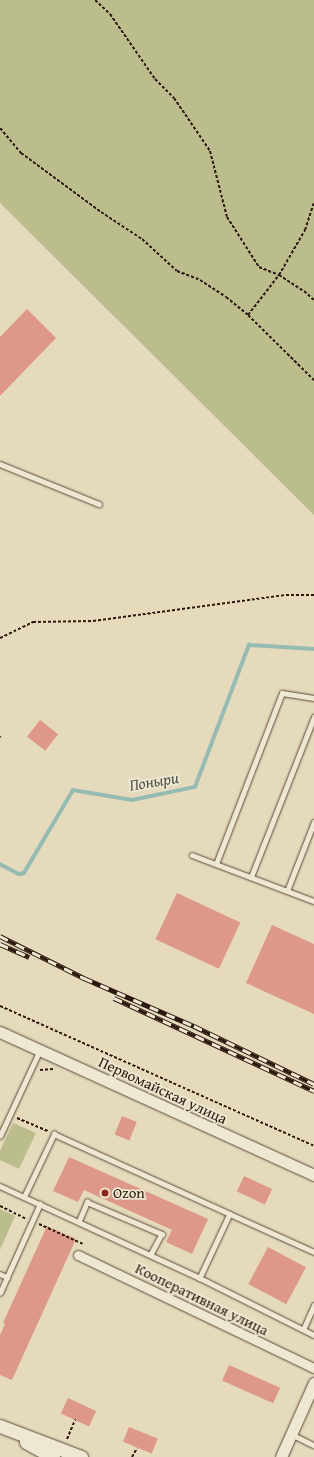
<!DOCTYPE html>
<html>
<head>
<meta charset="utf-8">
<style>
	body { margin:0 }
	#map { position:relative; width:314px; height:1457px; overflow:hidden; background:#e5dbbc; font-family:"Gentium Book Plus",serif }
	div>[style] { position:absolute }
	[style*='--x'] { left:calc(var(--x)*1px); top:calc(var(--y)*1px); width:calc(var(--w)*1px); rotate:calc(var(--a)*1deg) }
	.green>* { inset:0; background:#bbbe8c }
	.stream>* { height:3.5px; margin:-1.75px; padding:0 1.75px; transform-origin:1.75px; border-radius:1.75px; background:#96bbb2 }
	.building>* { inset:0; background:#dd9889; transform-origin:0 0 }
	.path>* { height:2px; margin-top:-1px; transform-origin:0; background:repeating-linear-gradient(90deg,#2d180f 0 3px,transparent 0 5px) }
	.roads { filter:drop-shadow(0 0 1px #5b493a) drop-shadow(0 0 1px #5b493a) }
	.service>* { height:4.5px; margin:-2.25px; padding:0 2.25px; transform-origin:2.25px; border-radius:2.25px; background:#eee8d3 }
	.minor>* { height:9px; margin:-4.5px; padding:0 4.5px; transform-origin:4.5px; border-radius:4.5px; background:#eee8d3 }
	.tertiary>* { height:11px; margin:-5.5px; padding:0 5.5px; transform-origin:5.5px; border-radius:5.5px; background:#eee8d3 }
	.secondary>* { height:13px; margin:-6.5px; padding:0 6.5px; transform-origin:6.5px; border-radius:6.5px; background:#eee8d3 }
	.rail>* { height:4.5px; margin-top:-2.25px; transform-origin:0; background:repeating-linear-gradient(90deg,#eee8d3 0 9px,#2d180f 0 18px); box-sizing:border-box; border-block:1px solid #2d180f }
	.dots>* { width:11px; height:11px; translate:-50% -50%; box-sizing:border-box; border:2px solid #eee8d3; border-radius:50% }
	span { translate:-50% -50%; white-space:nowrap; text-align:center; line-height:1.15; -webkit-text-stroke:3.5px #eee8d3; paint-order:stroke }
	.street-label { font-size:15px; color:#2d180f }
	.poi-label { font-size:15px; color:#2d180f }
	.left { translate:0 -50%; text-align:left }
	.water-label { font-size:16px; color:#525148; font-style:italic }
</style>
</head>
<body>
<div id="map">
	<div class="green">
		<i style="clip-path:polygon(0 0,314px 0,314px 515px,0 203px)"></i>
		<i style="clip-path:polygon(13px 1123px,36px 1133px,19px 1169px,0 1160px,0 1151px)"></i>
		<i style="clip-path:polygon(0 1209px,15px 1216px,0 1250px)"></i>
	</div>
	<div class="stream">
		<i style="--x:0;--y:864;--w:21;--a:28"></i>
		<i style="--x:19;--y:874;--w:5;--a:-11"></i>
		<i style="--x:24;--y:873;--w:96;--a:-59.4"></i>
		<i style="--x:73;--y:790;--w:60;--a:9.6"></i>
		<i style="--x:132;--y:800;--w:64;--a:-11.7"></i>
		<i style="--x:195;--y:787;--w:152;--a:-69.2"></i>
		<i style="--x:249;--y:645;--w:65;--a:3.5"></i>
	</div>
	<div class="building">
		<i style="clip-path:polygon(27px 309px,56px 338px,0 396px,0 337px)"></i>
		<i style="left:40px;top:720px;width:23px;height:21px;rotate:38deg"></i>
		<i style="left:177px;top:893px;width:70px;height:51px;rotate:25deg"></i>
		<i style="clip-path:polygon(272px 925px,314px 944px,314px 1014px,246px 983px)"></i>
		<i style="left:122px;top:1116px;width:16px;height:20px;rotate:22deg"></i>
		<i style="clip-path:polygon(69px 1157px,208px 1219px,192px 1254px,166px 1242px,172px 1230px,84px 1190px,78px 1202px,53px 1191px)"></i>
		<i style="left:244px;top:1176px;width:31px;height:17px;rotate:25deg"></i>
		<i style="clip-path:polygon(47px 1226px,76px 1239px,12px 1380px,0 1375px,0 1335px,5px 1324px,3px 1323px)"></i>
		<i style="left:268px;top:1247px;width:43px;height:42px;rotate:28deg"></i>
		<i style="left:229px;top:1365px;width:56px;height:17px;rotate:24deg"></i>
		<i style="left:68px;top:1398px;width:31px;height:17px;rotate:25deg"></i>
		<i style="left:129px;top:1427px;width:31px;height:16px;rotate:22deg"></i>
	</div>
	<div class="path">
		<i style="--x:95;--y:0;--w:21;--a:43"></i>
		<i style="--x:110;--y:14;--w:79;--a:55.3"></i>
		<i style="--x:155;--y:79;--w:27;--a:45"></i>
		<i style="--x:174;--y:98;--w:64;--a:55.8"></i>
		<i style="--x:210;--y:151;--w:68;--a:75.6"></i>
		<i style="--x:227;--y:217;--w:59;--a:57.4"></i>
		<i style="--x:259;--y:267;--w:22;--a:22"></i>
		<i style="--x:279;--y:275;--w:30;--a:33"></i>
		<i style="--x:304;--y:291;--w:13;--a:42"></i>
		<i style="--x:0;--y:128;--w:33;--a:50"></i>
		<i style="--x:21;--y:153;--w:99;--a:36.4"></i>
		<i style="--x:101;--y:212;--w:49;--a:33.4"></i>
		<i style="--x:142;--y:239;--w:47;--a:42.4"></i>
		<i style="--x:177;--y:271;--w:25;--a:21"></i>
		<i style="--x:200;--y:280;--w:31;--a:33"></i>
		<i style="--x:226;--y:297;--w:28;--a:39"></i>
		<i style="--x:248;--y:315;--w:93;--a:44.6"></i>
		<i style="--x:248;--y:315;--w:51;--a:-52.2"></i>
		<i style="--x:279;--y:275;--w:52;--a:-60"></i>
		<i style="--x:305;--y:230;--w:28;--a:-72"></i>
		<i style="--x:0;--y:638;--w:37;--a:-26"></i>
		<i style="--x:33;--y:622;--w:60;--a:-1"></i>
		<i style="--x:93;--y:621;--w:195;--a:-7.7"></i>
		<i style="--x:286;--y:595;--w:28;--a:0"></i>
		<i style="--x:0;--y:737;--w:1;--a:-45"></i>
		<i style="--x:0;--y:1006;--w:344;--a:24"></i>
		<i style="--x:40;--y:1070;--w:13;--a:-4"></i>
		<i style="--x:17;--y:1118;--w:34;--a:23"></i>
		<i style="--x:0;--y:1206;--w:28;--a:26"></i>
		<i style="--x:39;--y:1224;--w:48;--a:24.4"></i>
		<i style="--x:67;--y:1439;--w:21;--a:-67"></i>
		<i style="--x:132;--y:1457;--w:10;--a:-61"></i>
	</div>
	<div class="roads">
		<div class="service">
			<i style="--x:0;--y:464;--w:107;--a:22"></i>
			<i style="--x:192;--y:855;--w:130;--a:20.7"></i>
			<i style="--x:216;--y:864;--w:183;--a:-68.9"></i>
			<i style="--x:282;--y:693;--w:32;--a:9"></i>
			<i style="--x:251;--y:877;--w:172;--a:-68.5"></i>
			<i style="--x:287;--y:891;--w:74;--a:-68.6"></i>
			<i style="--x:0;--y:1136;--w:95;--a:-65.1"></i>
			<i style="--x:0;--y:1186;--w:220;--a:24.7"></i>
			<i style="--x:200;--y:1278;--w:127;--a:26.6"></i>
			<i style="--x:24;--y:1197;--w:70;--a:-64.5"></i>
			<i style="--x:54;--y:1134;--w:193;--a:24.4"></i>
			<i style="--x:230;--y:1214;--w:71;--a:115.1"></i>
			<i style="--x:230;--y:1214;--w:92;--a:24.3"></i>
			<i style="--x:79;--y:1221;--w:21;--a:-67"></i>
			<i style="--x:87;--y:1202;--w:82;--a:23.1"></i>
			<i style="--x:162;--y:1234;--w:24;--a:118"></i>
			<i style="--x:0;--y:1274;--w:8;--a:23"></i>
			<i style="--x:7;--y:1277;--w:80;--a:-65.7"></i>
			<i style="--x:0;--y:1293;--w:17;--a:-66"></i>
			<i style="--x:303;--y:1330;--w:27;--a:-66"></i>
			<i style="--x:291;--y:1434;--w:25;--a:26"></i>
		</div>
		<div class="minor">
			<i style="--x:78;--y:1255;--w:262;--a:25.6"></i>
		</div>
		<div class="tertiary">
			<i style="--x:0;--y:1032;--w:345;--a:24.5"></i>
			<i style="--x:281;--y:1457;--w:81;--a:-66"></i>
		</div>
		<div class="secondary">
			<i style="--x:0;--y:1426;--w:87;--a:20.9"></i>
			<i style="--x:26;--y:1442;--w:31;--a:29"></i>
		</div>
	</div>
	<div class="rail">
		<i style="--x:0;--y:936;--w:94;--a:26.6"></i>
		<i style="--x:84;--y:978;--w:120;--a:23.6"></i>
		<i style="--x:194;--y:1026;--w:133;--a:25.8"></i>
		<i style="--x:0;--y:944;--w:32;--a:24"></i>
		<i style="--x:114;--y:998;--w:221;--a:24.9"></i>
	</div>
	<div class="dots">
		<i style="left:105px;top:1193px;background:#8f2418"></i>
	</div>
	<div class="street-label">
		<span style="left:163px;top:1090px;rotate:25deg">Первомайская улица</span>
		<span style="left:202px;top:1299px;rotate:26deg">Кооперативная улица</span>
	</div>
	<div class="poi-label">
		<span class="left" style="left:113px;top:1193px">Ozon</span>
	</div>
	<div class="water-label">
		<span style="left:154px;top:781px;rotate:-9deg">Поныри</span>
	</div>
</div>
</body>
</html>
